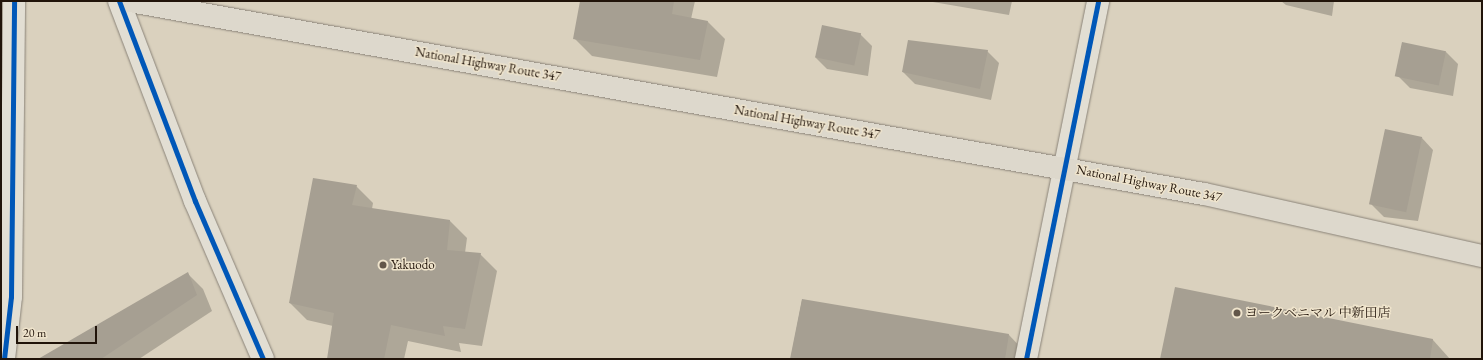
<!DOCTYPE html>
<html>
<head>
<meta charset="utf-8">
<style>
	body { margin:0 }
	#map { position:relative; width:1483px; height:360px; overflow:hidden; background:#dad1be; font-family:"EB Garamond","Noto Serif JP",serif }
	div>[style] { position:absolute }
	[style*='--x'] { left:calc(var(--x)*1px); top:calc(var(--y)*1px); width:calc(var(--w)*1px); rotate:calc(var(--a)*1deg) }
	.shadow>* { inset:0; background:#0003 }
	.building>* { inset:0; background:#a69f92; transform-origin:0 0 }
	.roads { filter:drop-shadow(0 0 1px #8a8378) drop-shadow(0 0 1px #8a8378) }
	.minor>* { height:22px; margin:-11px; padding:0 11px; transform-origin:11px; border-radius:11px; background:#e2ded3 }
	.highway>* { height:22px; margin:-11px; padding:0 11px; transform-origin:11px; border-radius:11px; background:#ddd8cc }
	.cycleway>* { height:5px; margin:-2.5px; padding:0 2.5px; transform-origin:2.5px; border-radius:2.5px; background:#0057b8 }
	.dots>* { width:11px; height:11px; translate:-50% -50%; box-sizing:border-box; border:2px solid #efe4cc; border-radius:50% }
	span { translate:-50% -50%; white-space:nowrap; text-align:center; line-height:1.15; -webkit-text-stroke:3px #efe4cc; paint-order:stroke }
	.street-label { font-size:13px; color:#21140a }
	.poi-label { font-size:13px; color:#21140a }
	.left { translate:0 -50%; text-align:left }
	.frame { position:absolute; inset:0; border:2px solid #21140a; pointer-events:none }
	.scale { position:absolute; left:16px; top:326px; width:81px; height:18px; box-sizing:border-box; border:2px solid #21140a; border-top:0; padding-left:5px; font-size:12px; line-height:14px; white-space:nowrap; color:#21140a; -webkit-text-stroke:3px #efe4cc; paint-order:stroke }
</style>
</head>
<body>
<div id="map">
	<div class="shadow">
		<i style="clip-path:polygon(581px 1px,695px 1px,691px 19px,708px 22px,725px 39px,717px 77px,592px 56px,574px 38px)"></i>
		<i style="clip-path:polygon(927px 1px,1012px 1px,1009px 15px)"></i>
		<i style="clip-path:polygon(1281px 1px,1334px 1px,1332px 16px,1286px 5px)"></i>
		<i style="clip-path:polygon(860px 34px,872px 46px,868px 76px,827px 69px,815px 57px)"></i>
		<i style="clip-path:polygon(987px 51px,999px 63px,991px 100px,915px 84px,903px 72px)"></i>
		<i style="clip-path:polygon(1446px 52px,1458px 64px,1453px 96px,1410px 88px,1398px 76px)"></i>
		<i style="clip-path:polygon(1422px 138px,1433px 150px,1418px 221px,1384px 217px,1372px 205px)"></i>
		<i style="clip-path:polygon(356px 186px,373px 203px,372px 209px,450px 221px,467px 238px,465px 253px,480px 254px,497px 271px,482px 346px,459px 343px,461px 352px,408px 341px,404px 359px,328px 359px,333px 326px,307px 320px,290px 303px)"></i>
		<i style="clip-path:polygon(188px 274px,203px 289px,212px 311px,139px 359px,40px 359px)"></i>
		<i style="clip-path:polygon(1176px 288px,1433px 340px,1450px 359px,1161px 359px)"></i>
		<i style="clip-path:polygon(802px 300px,1009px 335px,1026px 353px,1025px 359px,791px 359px)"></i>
	</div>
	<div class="building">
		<i style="clip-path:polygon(580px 1px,674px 1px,672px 14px,708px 21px,700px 60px,573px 39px)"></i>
		<i style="left:822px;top:25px;width:40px;height:33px;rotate:12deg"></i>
		<i style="clip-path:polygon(908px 40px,988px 50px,980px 89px,902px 72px)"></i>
		<i style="left:1402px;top:42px;width:45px;height:35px;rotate:12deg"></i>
		<i style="left:1385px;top:129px;width:38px;height:77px;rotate:12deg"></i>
		<i style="clip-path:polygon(313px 178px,357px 185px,352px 205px,450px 220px,447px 250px,481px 253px,465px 329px,443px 326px,445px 336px,391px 325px,384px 359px,327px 359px,334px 313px,289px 303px)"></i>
		<i style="clip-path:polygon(188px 272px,197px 295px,101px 359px,38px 359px)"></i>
		<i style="clip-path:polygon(1175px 287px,1433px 339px,1430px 359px,1160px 359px)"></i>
		<i style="clip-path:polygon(802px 299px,1009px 334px,1005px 359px,790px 359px)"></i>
	</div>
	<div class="roads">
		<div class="minor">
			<i style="--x:119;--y:1;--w:214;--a:69.2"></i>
			<i style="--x:195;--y:201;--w:172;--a:66.7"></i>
			<i style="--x:4;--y:359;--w:62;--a:-83.6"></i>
			<i style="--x:11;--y:297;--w:296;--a:-89.4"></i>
			<i style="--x:1026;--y:359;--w:365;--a:-78.6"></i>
		</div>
		<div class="highway">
			<i style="--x:130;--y:1;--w:1091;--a:10.19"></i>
			<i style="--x:1204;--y:194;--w:285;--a:12.6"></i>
		</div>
	</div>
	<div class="cycleway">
		<i style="--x:119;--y:1;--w:214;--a:69.2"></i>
		<i style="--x:195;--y:201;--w:172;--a:66.7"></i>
		<i style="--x:4;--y:359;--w:62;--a:-83.6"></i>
		<i style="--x:11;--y:297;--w:296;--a:-89.4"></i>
		<i style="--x:1026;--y:359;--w:365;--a:-78.6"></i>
	</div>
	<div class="dots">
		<i style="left:383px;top:265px;background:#625649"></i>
		<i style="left:1237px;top:313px;background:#625649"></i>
	</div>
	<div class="street-label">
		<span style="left:488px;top:65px;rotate:10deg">National Highway Route 347</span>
		<span style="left:807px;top:123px;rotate:10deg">National Highway Route 347</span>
		<span style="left:1149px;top:184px;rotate:11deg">National Highway Route 347</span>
	</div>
	<div class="poi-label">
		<span class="left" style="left:391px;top:265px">Yakuodo</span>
		<span class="left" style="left:1245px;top:313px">ヨークベニマル 中新田店</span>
	</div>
	<div class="frame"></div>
	<div class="scale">20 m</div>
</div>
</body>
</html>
